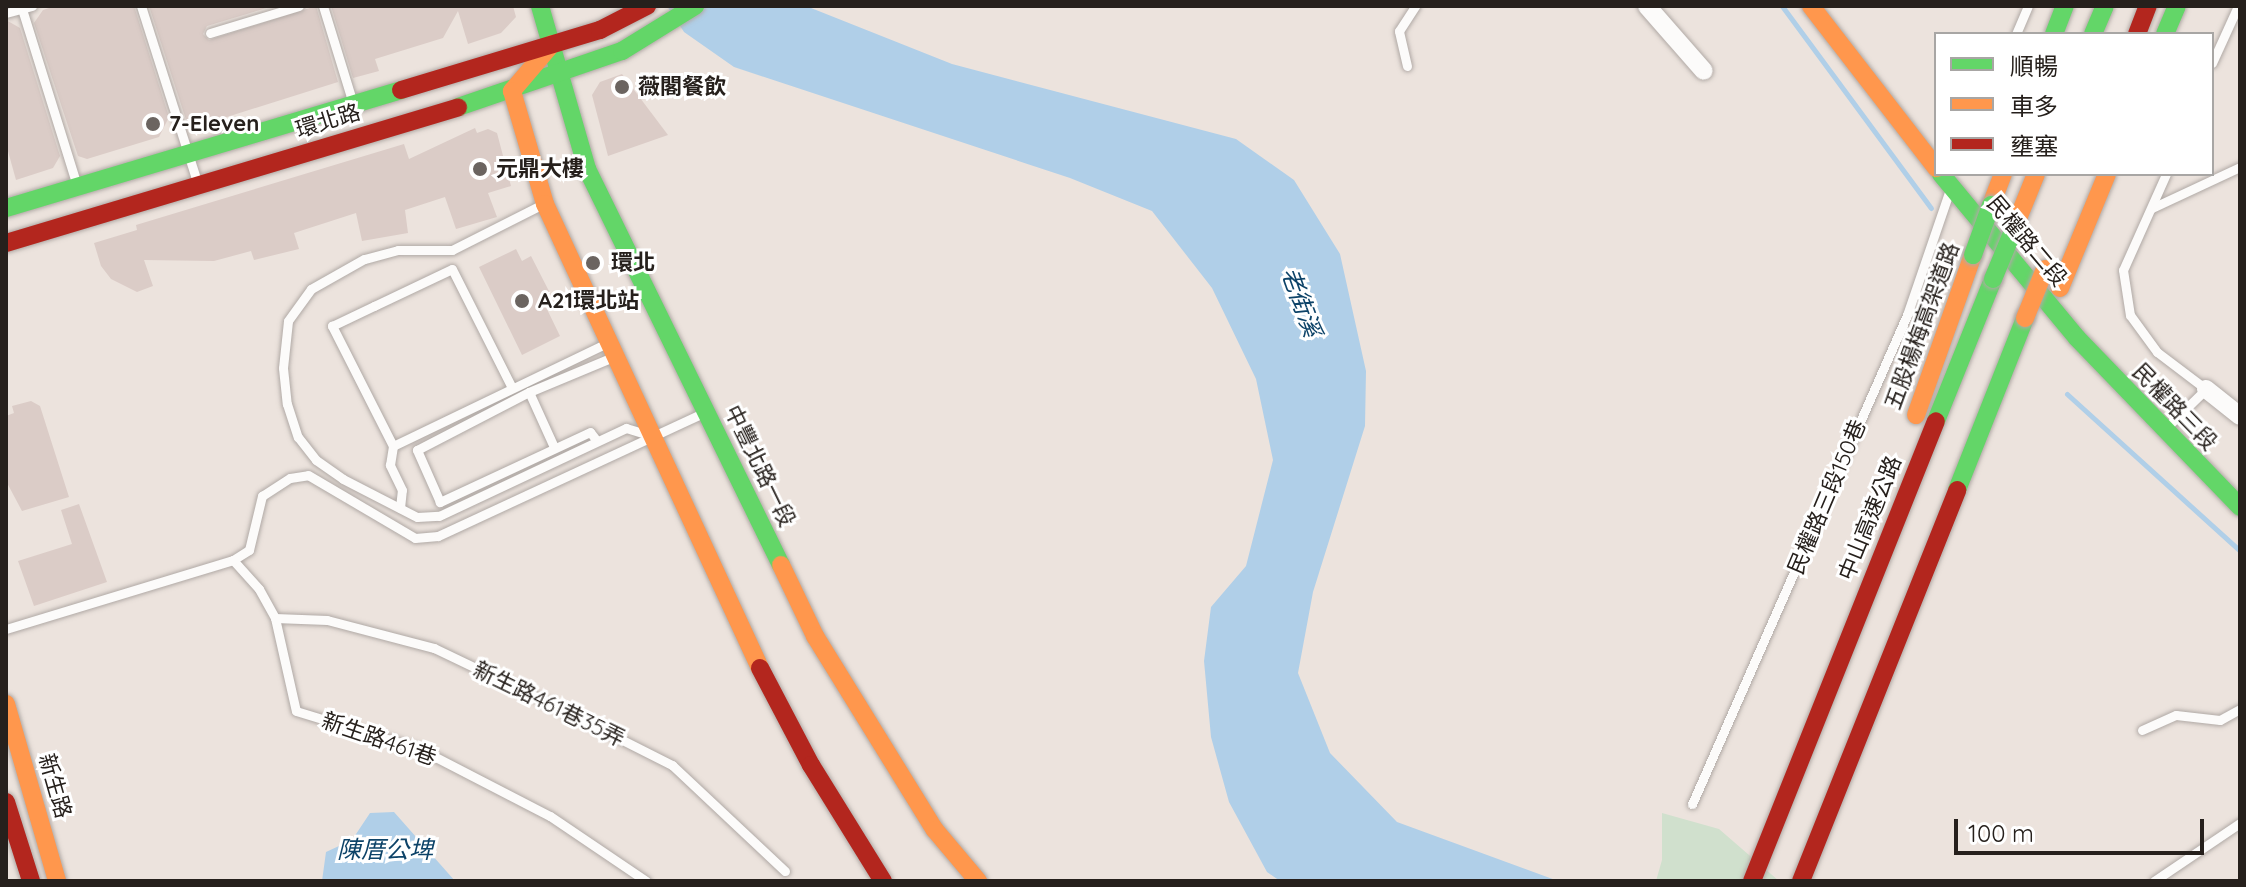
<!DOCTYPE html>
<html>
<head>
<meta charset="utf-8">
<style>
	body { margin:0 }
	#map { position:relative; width:2246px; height:887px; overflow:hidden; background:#ece3dd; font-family:Quicksand,"Noto Sans TC",sans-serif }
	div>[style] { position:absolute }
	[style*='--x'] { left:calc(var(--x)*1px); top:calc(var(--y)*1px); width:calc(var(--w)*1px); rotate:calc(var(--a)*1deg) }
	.green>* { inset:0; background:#d0e0cd }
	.water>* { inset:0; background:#b0cfe8 }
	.stream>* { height:5px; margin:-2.5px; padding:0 2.5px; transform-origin:2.5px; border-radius:2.5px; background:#b0cfe8 }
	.building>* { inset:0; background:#dbccc7 }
	.roads { filter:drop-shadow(0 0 2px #b0a9a5) drop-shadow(0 0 2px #b0a9a5) }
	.lane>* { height:9px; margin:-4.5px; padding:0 4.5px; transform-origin:4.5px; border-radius:4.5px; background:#fcfbfa }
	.street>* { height:18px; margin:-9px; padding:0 9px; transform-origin:9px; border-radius:9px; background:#fcfbfa }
	.fast>* { height:18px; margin:-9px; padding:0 9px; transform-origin:9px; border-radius:9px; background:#63d668 }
	.slow>* { height:18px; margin:-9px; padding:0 9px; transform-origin:9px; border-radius:9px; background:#ff974d }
	.jam>* { height:18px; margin:-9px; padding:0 9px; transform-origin:9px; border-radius:9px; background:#b3261e }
	.bridges { filter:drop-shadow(0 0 2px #b0a9a5) drop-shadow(0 0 2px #b0a9a5) }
	.fast-bridge>* { height:18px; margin:-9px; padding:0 9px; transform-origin:9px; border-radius:9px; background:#63d668 }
	.slow-bridge>* { height:18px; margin:-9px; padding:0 9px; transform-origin:9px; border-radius:9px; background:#ff974d }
	.dots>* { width:22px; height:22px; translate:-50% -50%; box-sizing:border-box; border:4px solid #fff; border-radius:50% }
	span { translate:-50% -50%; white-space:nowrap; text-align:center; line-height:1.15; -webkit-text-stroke:6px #fff; paint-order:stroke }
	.poi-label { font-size:22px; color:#26201c; font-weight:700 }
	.left { translate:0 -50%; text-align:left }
	.street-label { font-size:22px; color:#26201c }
	.water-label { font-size:24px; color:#0d4368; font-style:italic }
	.frame { position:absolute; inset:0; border:8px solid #26201c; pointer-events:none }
	.legend { position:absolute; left:1934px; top:32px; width:280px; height:144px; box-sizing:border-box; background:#fff; border:2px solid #a8a6a4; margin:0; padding:10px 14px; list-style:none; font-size:24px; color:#26201c }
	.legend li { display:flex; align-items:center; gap:16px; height:40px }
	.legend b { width:40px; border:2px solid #a8a6a4 }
	.scale { position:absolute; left:1954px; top:819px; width:250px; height:36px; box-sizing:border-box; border:4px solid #26201c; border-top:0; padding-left:10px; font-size:24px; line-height:28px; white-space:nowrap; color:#26201c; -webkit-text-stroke:6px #fff; paint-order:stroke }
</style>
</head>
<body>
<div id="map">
	<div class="green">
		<i style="clip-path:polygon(1662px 813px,1719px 829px,1779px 881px,1656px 881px,1662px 860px)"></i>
	</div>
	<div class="water">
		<i style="clip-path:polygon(667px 6px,806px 6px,952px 64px,1236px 139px,1294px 180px,1340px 254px,1366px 371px,1365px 426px,1313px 592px,1298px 673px,1330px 753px,1397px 822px,1558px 881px,1280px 881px,1267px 872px,1229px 802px,1211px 737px,1204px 661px,1211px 607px,1246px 566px,1273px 460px,1256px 379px,1212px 288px,1152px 211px,1070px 178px,734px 67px,684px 32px)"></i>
		<i style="clip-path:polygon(394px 812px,455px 881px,322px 881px,326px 852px,352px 840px,370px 813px)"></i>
	</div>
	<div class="stream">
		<i style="--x:1782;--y:6;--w:251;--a:53.6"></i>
		<i style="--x:2067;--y:394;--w:234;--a:42.2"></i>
	</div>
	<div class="building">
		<i style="clip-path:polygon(55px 6px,134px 6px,169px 117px,159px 137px,87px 159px,78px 156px,34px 23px,43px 10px)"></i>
		<i style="clip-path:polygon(149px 6px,273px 6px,207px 26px,203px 34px,209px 40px,316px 6px,338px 82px,189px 129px)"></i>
		<i style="clip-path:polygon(331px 6px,513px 6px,516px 17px,501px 33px,468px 44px,458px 11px,443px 38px,375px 59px,379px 71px,353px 78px)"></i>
		<i style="clip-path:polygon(6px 20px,20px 28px,60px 156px,53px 168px,16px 180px,6px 144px)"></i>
		<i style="clip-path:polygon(622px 74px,668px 135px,608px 156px,592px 95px,600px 82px)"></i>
		<i style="clip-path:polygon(475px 128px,477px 133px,488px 129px,497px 133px,511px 186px,488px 193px,497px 217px,456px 229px,445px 197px,405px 210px,408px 233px,362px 241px,356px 213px,294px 233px,299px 249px,254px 260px,251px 251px,214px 261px,144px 260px,153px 286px,137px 292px,111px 279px,101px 266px,94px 243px,137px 230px,136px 225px,404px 144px,409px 159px)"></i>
		<i style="clip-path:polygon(516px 249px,522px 261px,531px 256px,553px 299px,544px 303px,560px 336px,522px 355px,479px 267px)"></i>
		<i style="clip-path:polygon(31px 401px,40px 406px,69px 497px,22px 511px,6px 481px,6px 416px,14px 413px,12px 406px)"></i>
		<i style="clip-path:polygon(79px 504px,107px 582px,34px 606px,18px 561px,72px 544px,61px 510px)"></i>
	</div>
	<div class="roads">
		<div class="lane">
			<i style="--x:141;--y:6;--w:185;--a:72.3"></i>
			<i style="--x:323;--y:6;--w:98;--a:72.9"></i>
			<i style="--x:22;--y:9;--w:181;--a:72.7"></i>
			<i style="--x:6;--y:13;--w:27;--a:-15"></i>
			<i style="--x:210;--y:33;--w:93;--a:-16.9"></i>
			<i style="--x:2016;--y:34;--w:30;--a:-67"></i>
			<i style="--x:2212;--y:63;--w:63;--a:-65.5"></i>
			<i style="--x:1407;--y:66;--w:36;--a:-103"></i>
			<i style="--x:1399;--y:31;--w:30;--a:-57"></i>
			<i style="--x:2166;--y:174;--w:105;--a:114.1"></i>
			<i style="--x:2123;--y:270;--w:46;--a:81.2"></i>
			<i style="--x:2130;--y:315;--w:46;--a:53.9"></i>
			<i style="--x:2157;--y:352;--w:61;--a:37.1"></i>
			<i style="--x:2206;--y:389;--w:53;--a:135.8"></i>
			<i style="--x:543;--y:204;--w:102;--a:153.2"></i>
			<i style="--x:452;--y:250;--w:54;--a:180"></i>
			<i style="--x:398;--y:250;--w:35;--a:165"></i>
			<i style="--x:364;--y:259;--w:61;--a:150.5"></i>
			<i style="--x:311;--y:289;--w:39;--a:126"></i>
			<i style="--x:288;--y:321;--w:47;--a:96.1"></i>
			<i style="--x:283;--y:368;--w:36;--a:84"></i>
			<i style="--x:287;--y:404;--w:35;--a:72"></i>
			<i style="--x:298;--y:437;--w:29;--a:52"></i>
			<i style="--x:316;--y:460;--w:33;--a:35"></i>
			<i style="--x:343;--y:479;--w:83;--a:27.2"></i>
			<i style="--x:417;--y:517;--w:22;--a:-3"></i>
			<i style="--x:439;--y:516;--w:207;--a:-25.2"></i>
			<i style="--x:626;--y:428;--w:21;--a:17"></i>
			<i style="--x:2152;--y:208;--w:97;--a:-25"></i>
			<i style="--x:529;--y:392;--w:60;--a:65.6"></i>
			<i style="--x:597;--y:441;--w:11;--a:-128"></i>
			<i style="--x:590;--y:432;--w:166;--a:155"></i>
			<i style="--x:440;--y:502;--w:57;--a:-113.9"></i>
			<i style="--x:417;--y:450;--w:126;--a:-27.4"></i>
			<i style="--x:529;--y:392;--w:91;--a:-22.6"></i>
			<i style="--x:393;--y:446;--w:135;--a:-116.9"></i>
			<i style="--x:332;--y:326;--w:47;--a:-25.5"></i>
			<i style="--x:374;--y:306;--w:86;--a:-25.4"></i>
			<i style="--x:452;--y:269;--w:133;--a:63.2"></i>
			<i style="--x:400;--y:508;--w:18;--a:-84"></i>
			<i style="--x:402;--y:490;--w:28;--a:-116"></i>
			<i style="--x:390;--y:465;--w:19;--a:-81"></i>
			<i style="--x:393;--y:446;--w:237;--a:-25.7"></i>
			<i style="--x:233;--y:560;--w:39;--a:48"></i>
			<i style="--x:259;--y:589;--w:33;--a:61"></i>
			<i style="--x:275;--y:618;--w:95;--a:77.3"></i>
			<i style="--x:296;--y:711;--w:130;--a:17"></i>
			<i style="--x:420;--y:749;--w:146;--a:27.3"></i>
			<i style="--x:550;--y:816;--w:116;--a:34.1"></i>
			<i style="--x:275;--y:618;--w:52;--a:2.2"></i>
			<i style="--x:327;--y:620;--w:111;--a:14.7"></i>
			<i style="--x:434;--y:648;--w:139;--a:25.6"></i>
			<i style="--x:559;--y:708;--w:127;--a:26.8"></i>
			<i style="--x:672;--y:765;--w:155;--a:43.2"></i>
			<i style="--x:6;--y:629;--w:237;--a:-16.9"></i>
			<i style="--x:233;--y:560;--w:19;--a:-32"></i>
			<i style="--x:249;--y:550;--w:56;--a:-76.5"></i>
			<i style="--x:262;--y:496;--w:33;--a:-33"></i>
			<i style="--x:290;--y:478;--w:18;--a:-9"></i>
			<i style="--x:308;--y:475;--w:124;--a:30.5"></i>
			<i style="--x:415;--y:538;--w:23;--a:-5"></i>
			<i style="--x:438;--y:536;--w:297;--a:-24.9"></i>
			<i style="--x:2142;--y:730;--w:37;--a:-24"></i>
			<i style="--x:2176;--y:715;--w:44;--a:6.5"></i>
			<i style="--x:2220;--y:720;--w:23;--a:-29"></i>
			<i style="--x:1692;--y:804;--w:534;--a:-66.27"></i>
			<i style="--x:1907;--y:315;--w:130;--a:-71.1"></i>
			<i style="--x:2154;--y:881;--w:104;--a:-34"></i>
		</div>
		<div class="street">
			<i style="--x:1647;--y:6;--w:86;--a:48.8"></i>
			<i style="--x:2206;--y:389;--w:43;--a:38.5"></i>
		</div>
		<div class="fast">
			<i style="--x:540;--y:6;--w:170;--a:73.9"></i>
			<i style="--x:587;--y:169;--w:441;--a:63.9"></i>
			<i style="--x:2054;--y:34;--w:30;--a:-69"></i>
			<i style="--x:2093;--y:34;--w:30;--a:-67"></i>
			<i style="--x:2165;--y:34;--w:30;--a:-67"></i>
			<i style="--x:458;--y:107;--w:173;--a:-18.9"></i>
			<i style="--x:622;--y:51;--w:86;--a:-31.7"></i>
			<i style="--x:1941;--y:174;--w:213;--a:50.3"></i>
			<i style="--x:2077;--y:338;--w:235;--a:46"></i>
			<i style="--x:6;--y:208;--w:412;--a:-16.6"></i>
			<i style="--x:1936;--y:421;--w:153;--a:-68.1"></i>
			<i style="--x:1957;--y:490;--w:185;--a:-68.4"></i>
		</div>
		<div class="slow">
			<i style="--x:1811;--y:6;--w:205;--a:52.3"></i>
			<i style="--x:552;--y:44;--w:62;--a:130.4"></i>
			<i style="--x:512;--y:91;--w:118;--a:73.7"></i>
			<i style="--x:545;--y:204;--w:511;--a:65.14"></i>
			<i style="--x:1991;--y:205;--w:33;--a:-69"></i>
			<i style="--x:2013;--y:231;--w:61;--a:-68"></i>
			<i style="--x:2060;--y:288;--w:123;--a:-67.6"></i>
			<i style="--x:1916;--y:415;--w:170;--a:-70.4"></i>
			<i style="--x:781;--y:565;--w:79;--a:64.4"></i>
			<i style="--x:815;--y:636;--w:228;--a:58.3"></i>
			<i style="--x:935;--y:830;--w:67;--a:49.9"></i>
			<i style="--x:6;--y:704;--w:184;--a:73.9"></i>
		</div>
		<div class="jam">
			<i style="--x:2137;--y:34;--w:30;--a:-69"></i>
			<i style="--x:401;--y:90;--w:208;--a:-16.8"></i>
			<i style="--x:600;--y:30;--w:53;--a:-27.1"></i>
			<i style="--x:6;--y:243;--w:472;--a:-16.7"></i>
			<i style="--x:760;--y:668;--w:110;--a:62.3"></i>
			<i style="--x:811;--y:765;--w:137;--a:58.2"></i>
			<i style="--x:6;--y:802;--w:83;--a:72.4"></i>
			<i style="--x:1752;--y:881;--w:495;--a:-68.2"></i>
			<i style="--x:1801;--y:881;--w:421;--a:-68.2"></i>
		</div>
	</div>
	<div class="bridges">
		<div class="fast-bridge">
			<i style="--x:1973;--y:255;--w:53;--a:-70.2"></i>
			<i style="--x:1993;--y:279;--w:52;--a:-67.4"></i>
		</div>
		<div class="slow-bridge">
			<i style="--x:2025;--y:318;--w:53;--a:-67.8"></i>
		</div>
	</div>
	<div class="dots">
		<i style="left:622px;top:87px;background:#6b6460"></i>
		<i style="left:153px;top:124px;background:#6b6460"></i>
		<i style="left:480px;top:169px;background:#6b6460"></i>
		<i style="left:593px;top:263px;background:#6b6460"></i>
		<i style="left:522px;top:301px;background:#6b6460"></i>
	</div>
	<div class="poi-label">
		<span class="left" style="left:638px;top:87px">薇閣餐飲</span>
		<span class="left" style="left:169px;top:124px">7-Eleven</span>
		<span class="left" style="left:496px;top:169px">元鼎大樓</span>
		<span class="left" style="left:611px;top:263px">環北</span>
		<span class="left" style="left:538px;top:301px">A21環北站</span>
	</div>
	<div class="street-label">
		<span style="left:328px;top:121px;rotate:-17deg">環北路</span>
		<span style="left:2027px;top:241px;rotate:50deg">民權路二段</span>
		<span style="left:1922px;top:326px;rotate:-70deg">五股楊梅高架道路</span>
		<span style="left:2175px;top:407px;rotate:46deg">民權路三段</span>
		<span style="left:760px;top:466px;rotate:64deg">中豐北路一段</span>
		<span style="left:1827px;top:497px;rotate:-67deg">民權路三段150巷</span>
		<span style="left:1870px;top:518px;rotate:-68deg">中山高速公路</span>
		<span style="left:549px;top:704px;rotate:26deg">新生路461巷35弄</span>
		<span style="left:379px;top:739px;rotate:19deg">新生路461巷</span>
		<span style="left:55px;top:786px;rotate:74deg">新生路</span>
	</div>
	<div class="water-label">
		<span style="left:1301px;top:302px;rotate:70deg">老街溪</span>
		<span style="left:385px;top:850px">陳厝公埤</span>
	</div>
	<div class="frame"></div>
	<ul class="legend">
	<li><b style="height:10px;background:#63d668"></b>順暢</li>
	<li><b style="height:10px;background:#ff974d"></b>車多</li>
	<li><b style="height:10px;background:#b3261e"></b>壅塞</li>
	</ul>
	<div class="scale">100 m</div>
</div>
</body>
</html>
